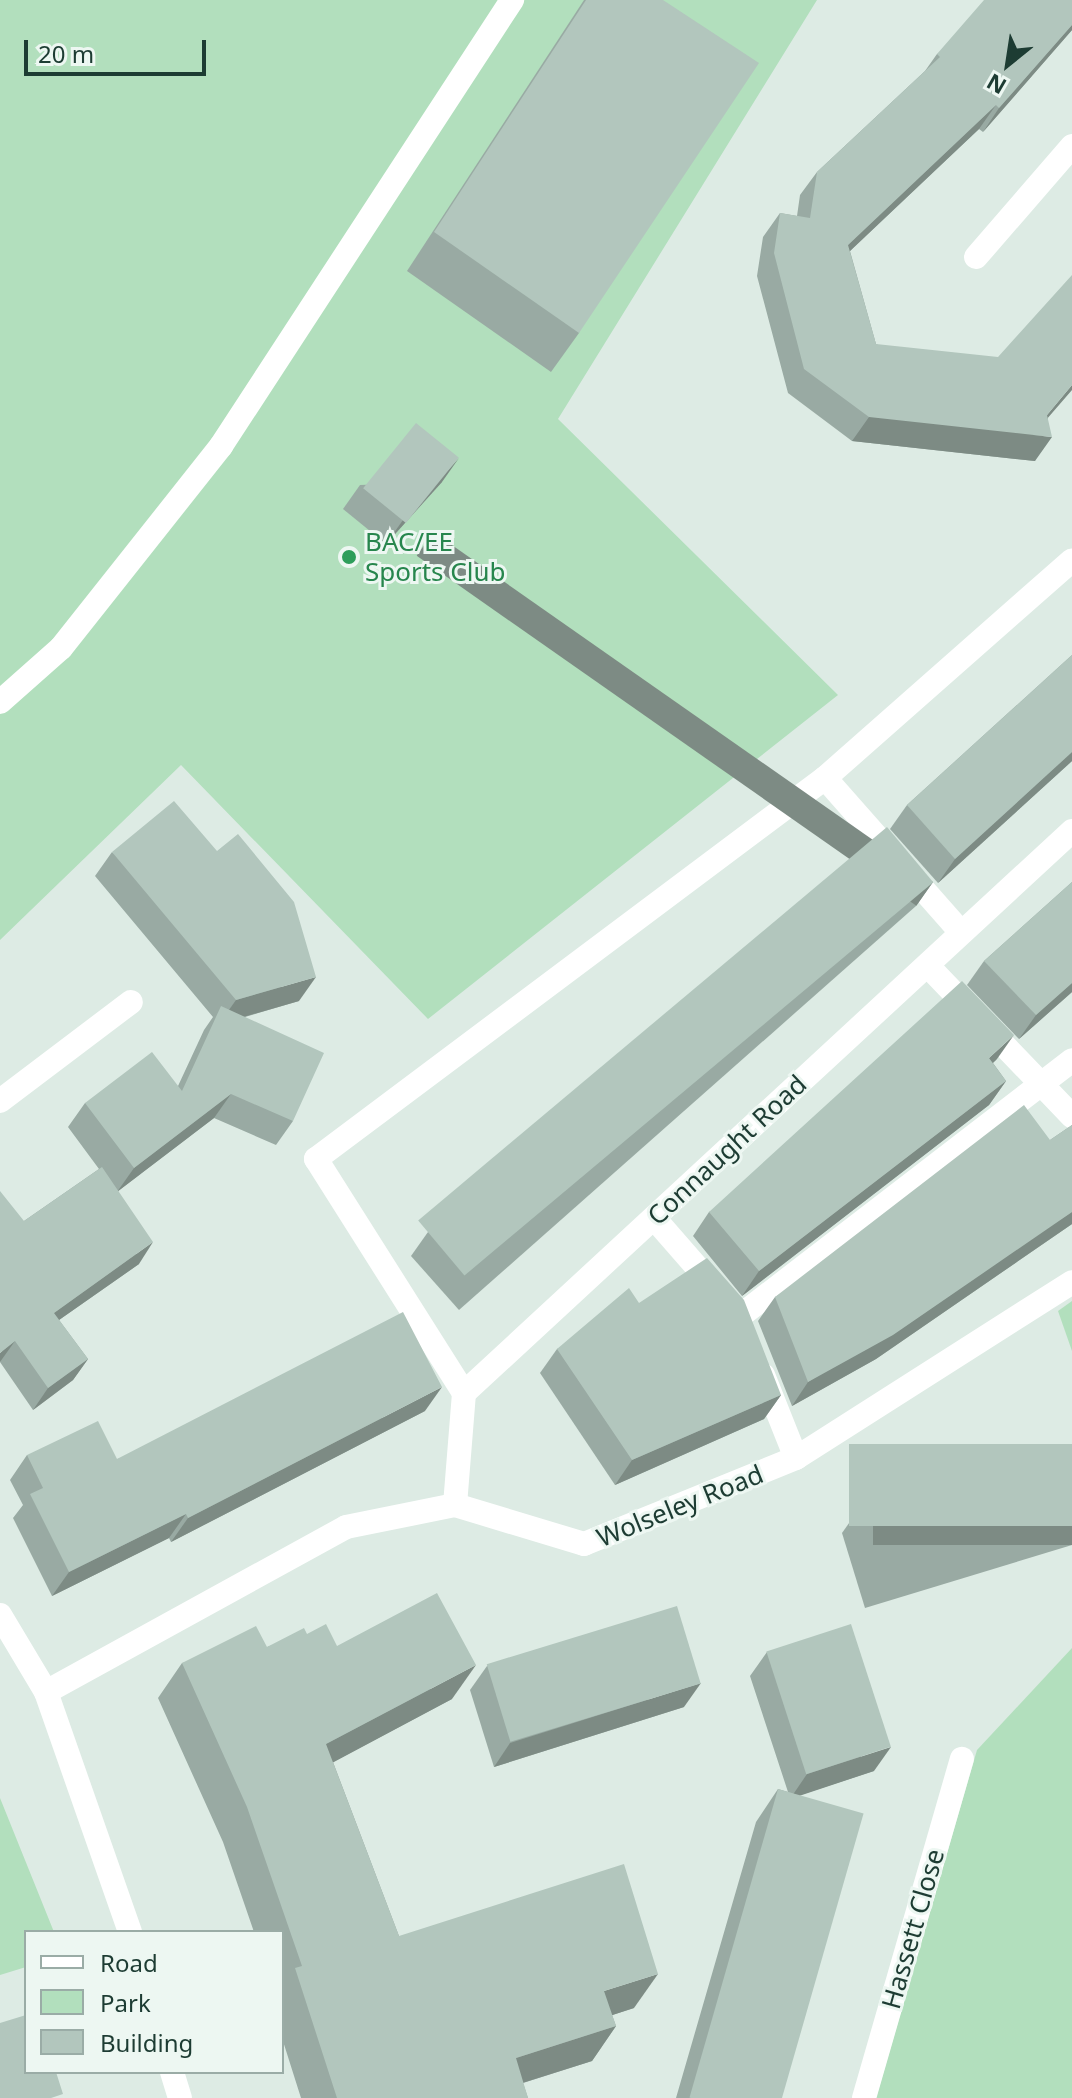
<!DOCTYPE html>
<html>
<head>
<meta charset="utf-8">
<style>
	body { margin:0 }
	#map { position:relative; width:1072px; height:2098px; overflow:hidden; background:#ddebe4; font-family:"Noto Sans",sans-serif }
	div>[style] { position:absolute }
	[style*='--x'] { left:calc(var(--x)*1px); top:calc(var(--y)*1px); width:calc(var(--w)*1px); rotate:calc(var(--a)*1deg) }
	.green>* { inset:0; background:#b2dfbd }
	.minor>* { height:24px; margin:-12px; padding:0 12px; transform-origin:12px; border-radius:12px; background:#fff }
	.wall>* { inset:0; background:#99aaa3 }
	.shaded-wall>* { inset:0; background:#7d8b84; transform-origin:0 0 }
	.building>* { inset:0; background:#b2c6bd; transform-origin:0 0 }
	.dots>* { width:22px; height:22px; translate:-50% -50%; box-sizing:border-box; border:4px solid #edf7f2; border-radius:50% }
	span { translate:-50% -50%; white-space:nowrap; text-align:center; line-height:1.15; -webkit-text-stroke:6px #edf7f2; paint-order:stroke }
	.leisure-label { font-size:26px; color:#27864d }
	.left { translate:0 -50%; text-align:left }
	.street-label { font-size:26px; color:#1d3c33 }
	.legend { position:absolute; left:24px; top:1930px; width:260px; height:144px; box-sizing:border-box; background:#edf7f2; border:2px solid #9aaca6; margin:0; padding:10px 14px; list-style:none; font-size:24px; color:#1d3c33 }
	.legend li { display:flex; align-items:center; gap:16px; height:40px }
	.legend b { width:40px; border:2px solid #9aaca6 }
	.north { position:absolute; left:968px; top:24px; width:80px; height:80px; -webkit-text-stroke:6px #edf7f2; paint-order:stroke; rotate:210deg; font-size:22px; font-weight:700; line-height:32px; text-align:center; color:#1d3c33 }
	.north::after { content:''; display:block; margin:auto; width:28px; height:36px; background:#1d3c33; clip-path:polygon(50% 0,100% 100%,50% 72%,0 100%) }
	.scale { position:absolute; left:24px; top:40px; width:182px; height:36px; box-sizing:border-box; border:4px solid #1d3c33; border-top:0; padding-left:10px; font-size:24px; line-height:28px; white-space:nowrap; color:#1d3c33; -webkit-text-stroke:6px #edf7f2; paint-order:stroke }
</style>
</head>
<body>
<div id="map">
	<div class="green">
		<i style="clip-path:polygon(0 0,817px 0,558px 419px,838px 695px,428px 1019px,181px 765px,0 940px)"></i>
		<i style="clip-path:polygon(1072px 1301px,1072px 1351px,1058px 1311px)"></i>
		<i style="clip-path:polygon(1072px 1648px,1072px 2098px,876px 2098px,977px 1750px)"></i>
		<i style="clip-path:polygon(0 1798px,54px 1932px,26px 1932px,26px 1967px,0 1975px)"></i>
	</div>
	<div class="minor">
		<i style="--x:976;--y:257;--w:147;--a:-49.1"></i>
		<i style="--x:0;--y:702;--w:81;--a:-41.5"></i>
		<i style="--x:61;--y:648;--w:258;--a:-51.6"></i>
		<i style="--x:221;--y:446;--w:533;--a:-56.88"></i>
		<i style="--x:825;--y:778;--w:205;--a:48.6"></i>
		<i style="--x:928;--y:966;--w:208;--a:46.2"></i>
		<i style="--x:0;--y:1101;--w:164;--a:-37.1"></i>
		<i style="--x:654;--y:1218;--w:93;--a:48.9"></i>
		<i style="--x:740;--y:1316;--w:419;--a:-37.6"></i>
		<i style="--x:763;--y:1375;--w:89;--a:68.3"></i>
		<i style="--x:464;--y:1393;--w:277;--a:-122.3"></i>
		<i style="--x:316;--y:1159;--w:636;--a:-36.82"></i>
		<i style="--x:825;--y:778;--w:329;--a:-41.4"></i>
		<i style="--x:455;--y:1505;--w:112;--a:-85.4"></i>
		<i style="--x:464;--y:1393;--w:828;--a:-42.75"></i>
		<i style="--x:0;--y:1615;--w:90;--a:59.1"></i>
		<i style="--x:46;--y:1692;--w:254;--a:70.7"></i>
		<i style="--x:46;--y:1692;--w:342;--a:-28.8"></i>
		<i style="--x:346;--y:1527;--w:111;--a:-11.4"></i>
		<i style="--x:455;--y:1505;--w:135;--a:16.8"></i>
		<i style="--x:584;--y:1544;--w:229;--a:-22.1"></i>
		<i style="--x:796;--y:1458;--w:327;--a:-32.5"></i>
		<i style="--x:172;--y:2072;--w:27;--a:73"></i>
		<i style="--x:864;--y:2098;--w:353;--a:-73.9"></i>
	</div>
	<div class="wall">
		<i style="clip-path:polygon(584px 0,663px 0,579px 333px,551px 372px,407px 271px)"></i>
		<i style="clip-path:polygon(1072px 0,1072px 30px,983px 132px,979px 129px,850px 251px,876px 344px,1048px 418px,1035px 461px,852px 441px,788px 393px,757px 276px,763px 237px,780px 213px,797px 216px,800px 195px,817px 172px,925px 71px,937px 54px)"></i>
		<i style="clip-path:polygon(442px 482px,386px 544px,343px 509px,360px 485px)"></i>
		<i style="clip-path:polygon(1072px 655px,1072px 761px,938px 883px,890px 829px,907px 805px)"></i>
		<i style="clip-path:polygon(112px 852px,299px 1001px,245px 1017px,293px 1121px,276px 1145px,214px 1118px,118px 1191px,139px 1264px,59px 1320px,88px 1359px,73px 1380px,33px 1410px,0 1362px,24px 1221px,99px 1169px,68px 1127px,85px 1103px,178px 1086px,204px 1030px,213px 1017px,95px 876px)"></i>
		<i style="clip-path:polygon(933px 882px,916px 906px,459px 1310px,411px 1256px,428px 1232px)"></i>
		<i style="clip-path:polygon(1072px 882px,1072px 992px,1019px 1039px,967px 985px,984px 961px)"></i>
		<i style="clip-path:polygon(997px 1059px,993px 1063px,1006px 1081px,989px 1105px,742px 1296px,693px 1236px,709px 1212px)"></i>
		<i style="clip-path:polygon(1072px 1125px,1072px 1224px,876px 1359px,792px 1406px,758px 1321px,775px 1297px,1050px 1140px)"></i>
		<i style="clip-path:polygon(639px 1303px,781px 1395px,764px 1419px,615px 1485px,540px 1373px,557px 1349px)"></i>
		<i style="clip-path:polygon(425px 1411px,171px 1542px,169px 1538px,52px 1596px,13px 1518px,23px 1505px,10px 1480px,27px 1455px,117px 1459px)"></i>
		<i style="clip-path:polygon(1072px 1444px,1072px 1545px,865px 1608px,842px 1533px,859px 1509px)"></i>
		<i style="clip-path:polygon(307px 1634px,452px 1699px,333px 1762px,399px 1936px,634px 2008px,612px 2015px,616px 2026px,592px 2061px,523px 2083px,528px 2098px,301px 2098px,282px 2038px,282px 1932px,254px 1932px,223px 1842px,158px 1698px,182px 1663px,267px 1647px)"></i>
		<i style="clip-path:polygon(767px 1652px,874px 1771px,800px 1795px,781px 2098px,676px 2098px,756px 1822px,778px 1789px,788px 1792px,750px 1676px)"></i>
		<i style="clip-path:polygon(487px 1666px,684px 1707px,494px 1767px,470px 1690px)"></i>
	</div>
	<div class="shaded-wall">
		<i style="clip-path:polygon(1072px 25px,1072px 30px,983px 132px,999px 108px)"></i>
		<i style="clip-path:polygon(996px 105px,979px 129px,832px 268px,848px 245px)"></i>
		<i style="clip-path:polygon(1072px 385px,1072px 390px,1033px 435px,1052px 437px,1035px 461px,852px 441px,869px 417px,1047px 415px)"></i>
		<i style="clip-path:polygon(459px 458px,442px 482px,386px 544px,403px 520px)"></i>
		<i style="clip-path:polygon(1072px 752px,1072px 761px,938px 883px,955px 859px)"></i>
		<i style="left:933px;top:882px;width:29px;height:610px;rotate:125deg"></i>
		<i style="clip-path:polygon(316px 977px,299px 1001px,219px 1024px,236px 1000px)"></i>
		<i style="clip-path:polygon(1072px 983px,1072px 992px,1019px 1039px,1036px 1015px)"></i>
		<i style="clip-path:polygon(1014px 1035px,997px 1059px,972px 1082px,989px 1058px)"></i>
		<i style="clip-path:polygon(1006px 1081px,989px 1105px,742px 1296px,759px 1271px)"></i>
		<i style="clip-path:polygon(231px 1094px,214px 1118px,117px 1192px,134px 1168px)"></i>
		<i style="clip-path:polygon(1072px 1212px,1072px 1224px,876px 1359px,792px 1406px,808px 1382px)"></i>
		<i style="clip-path:polygon(153px 1242px,139px 1264px,39px 1334px,54px 1313px)"></i>
		<i style="clip-path:polygon(15px 1341px,0 1362px,0 1353px)"></i>
		<i style="clip-path:polygon(88px 1359px,73px 1380px,33px 1410px,48px 1388px)"></i>
		<i style="clip-path:polygon(442px 1387px,425px 1411px,171px 1542px,188px 1518px)"></i>
		<i style="clip-path:polygon(781px 1395px,764px 1419px,615px 1485px,632px 1460px)"></i>
		<i style="clip-path:polygon(186px 1514px,169px 1538px,52px 1596px,69px 1572px)"></i>
		<i style="left:1072px;top:1526px;width:19px;height:199px;rotate:90deg"></i>
		<i style="clip-path:polygon(476px 1665px,452px 1699px,302px 1779px,326px 1744px)"></i>
		<i style="clip-path:polygon(701px 1683px,684px 1707px,494px 1767px,510px 1743px)"></i>
		<i style="clip-path:polygon(891px 1747px,874px 1771px,790px 1799px,807px 1774px)"></i>
		<i style="clip-path:polygon(658px 1974px,634px 2008px,579px 2026px,604px 1991px)"></i>
		<i style="clip-path:polygon(616px 2026px,592px 2061px,491px 2093px,516px 2058px)"></i>
	</div>
	<div class="building">
		<i style="clip-path:polygon(586px 0,663px 0,759px 63px,579px 333px,434px 232px)"></i>
		<i style="clip-path:polygon(984px 0,1072px 0,1072px 25px,999px 108px,996px 105px,848px 245px,876px 344px,998px 357px,1072px 275px,1072px 385px,1047px 415px,1052px 437px,869px 417px,804px 369px,774px 253px,780px 213px,810px 218px,817px 172px,940px 57px,937px 54px)"></i>
		<i style="left:416px;top:423px;width:55px;height:84px;rotate:39deg"></i>
		<i style="clip-path:polygon(1072px 655px,1072px 752px,955px 859px,907px 805px)"></i>
		<i style="clip-path:polygon(174px 801px,217px 851px,238px 834px,294px 902px,316px 977px,236px 1000px,112px 852px)"></i>
		<i style="left:887px;top:827px;width:72px;height:612px;rotate:50deg"></i>
		<i style="clip-path:polygon(1072px 882px,1072px 983px,1036px 1015px,984px 961px)"></i>
		<i style="clip-path:polygon(962px 981px,1014px 1035px,989px 1058px,1006px 1081px,759px 1271px,709px 1212px)"></i>
		<i style="clip-path:polygon(221px 1006px,324px 1053px,293px 1121px,231px 1094px,134px 1168px,85px 1103px,152px 1052px,182px 1091px)"></i>
		<i style="clip-path:polygon(1024px 1105px,1050px 1140px,1072px 1125px,1072px 1212px,893px 1335px,808px 1382px,775px 1297px)"></i>
		<i style="clip-path:polygon(102px 1167px,153px 1242px,54px 1313px,88px 1359px,48px 1388px,15px 1341px,0 1353px,0 1191px,24px 1221px)"></i>
		<i style="clip-path:polygon(707px 1258px,744px 1300px,781px 1395px,632px 1460px,557px 1349px,629px 1288px,639px 1303px)"></i>
		<i style="clip-path:polygon(403px 1312px,442px 1387px,188px 1518px,186px 1514px,69px 1572px,30px 1494px,43px 1488px,27px 1455px,98px 1421px,117px 1459px)"></i>
		<i style="left:1072px;top:1444px;width:82px;height:223px;rotate:90deg"></i>
		<i style="clip-path:polygon(437px 1593px,476px 1665px,326px 1744px,399px 1936px,624px 1864px,658px 1974px,604px 1991px,616px 2026px,516px 2058px,528px 2098px,337px 2098px,295px 1968px,302px 1966px,247px 1807px,182px 1663px,256px 1626px,267px 1647px,304px 1628px,307px 1634px,326px 1624px,337px 1646px)"></i>
		<i style="left:677px;top:1606px;width:81px;height:199px;rotate:73deg"></i>
		<i style="left:851px;top:1624px;width:129px;height:89px;rotate:72deg"></i>
		<i style="left:778px;top:1789px;width:89px;height:321px;rotate:16deg"></i>
		<i style="clip-path:polygon(26px 2015px,26px 2072px,56px 2072px,63px 2094px,51px 2098px,0 2098px,0 2023px)"></i>
	</div>
	<div class="dots">
		<i style="left:349px;top:557px;background:#2e9e5b"></i>
	</div>
	<div class="leisure-label">
		<span class="left" style="left:365px;top:557px">BAC/EE<br>Sports Club</span>
	</div>
	<div class="street-label">
		<span style="left:727px;top:1150px;rotate:-43deg">Connaught Road</span>
		<span style="left:680px;top:1506px;rotate:-22deg">Wolseley Road</span>
		<span style="left:913px;top:1929px;rotate:-74deg">Hassett Close</span>
	</div>
	<ul class="legend">
	<li><b style="height:10px;background:#fff"></b>Road</li>
	<li><b style="height:22px;background:#b2dfbd"></b>Park</li>
	<li><b style="height:22px;background:#b2c6bd"></b>Building</li>
	</ul>
	<div class="north">N</div>
	<div class="scale">20 m</div>
</div>
</body>
</html>
